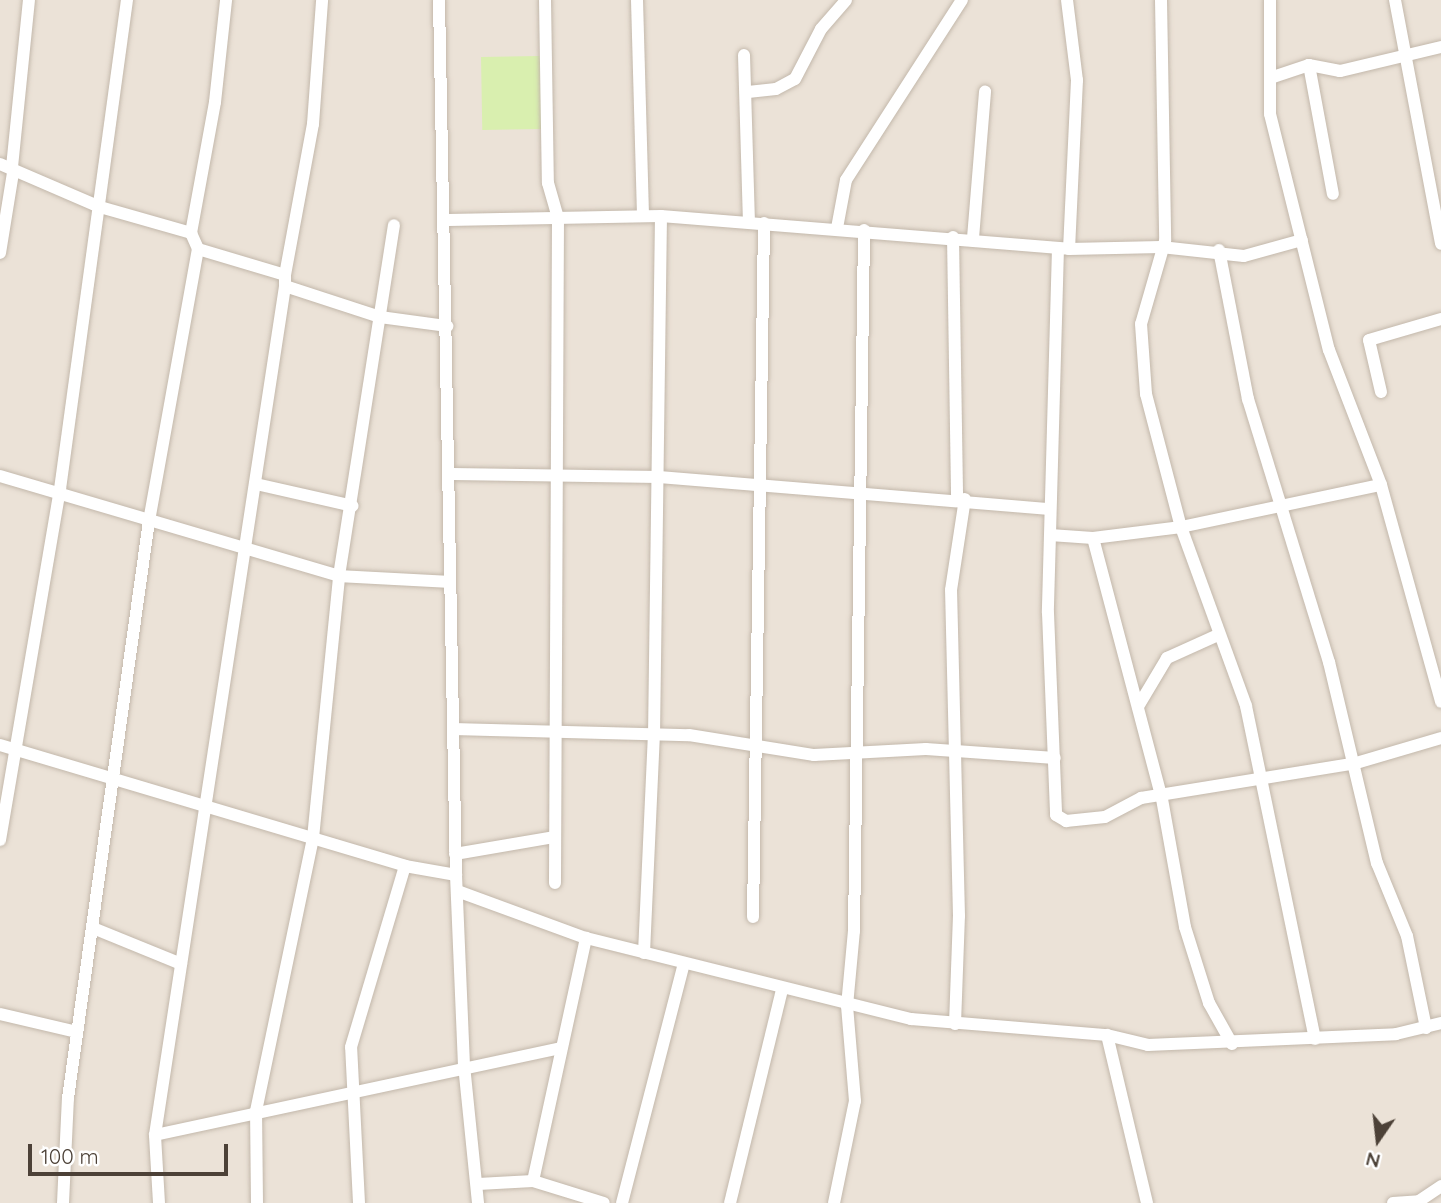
<!DOCTYPE html>
<html>
<head>
<meta charset="utf-8">
<style>
	body { margin:0 }
	#map { position:relative; width:1441px; height:1203px; overflow:hidden; background:#f6f1ea; font-family:Quicksand,sans-serif }
	div>[style] { position:absolute }
	[style*='--x'] { left:calc(var(--x)*1px); top:calc(var(--y)*1px); width:calc(var(--w)*1px); rotate:calc(var(--a)*1deg) }
	.residential>* { inset:0; background:#ebe2d7; transform-origin:0 0 }
	.green>* { inset:0; background:#d9efaf; transform-origin:0 0 }
	.roads { filter:drop-shadow(0 0 2px #c3b8ab) drop-shadow(0 0 2px #c3b8ab) }
	.minor>* { height:12px; margin:-6px; padding:0 6px; transform-origin:6px; border-radius:6px; background:#fff }
	span { translate:-50% -50%; white-space:nowrap; text-align:center; line-height:1.15; -webkit-text-stroke:5px #fff; paint-order:stroke }
	.north { position:absolute; left:1343px; top:1105px; width:70px; height:70px; -webkit-text-stroke:5px #fff; paint-order:stroke; rotate:194deg; font-size:19px; font-weight:700; line-height:28px; text-align:center; color:#4c4137 }
	.north::after { content:''; display:block; margin:auto; width:24px; height:32px; background:#4c4137; clip-path:polygon(50% 0,100% 100%,50% 72%,0 100%) }
	.scale { position:absolute; left:28px; top:1144px; width:200px; height:32px; box-sizing:border-box; border:4px solid #4c4137; border-top:0; padding-left:9px; font-size:21px; line-height:24px; white-space:nowrap; color:#4c4137; -webkit-text-stroke:5px #fff; paint-order:stroke }
</style>
</head>
<body>
<div id="map">
	<div class="residential">
		<i style="left:0;top:0;width:1441px;height:1203px"></i>
	</div>
	<div class="green">
		<i style="left:540px;top:56px;width:73px;height:59px;rotate:89deg"></i>
	</div>
	<div class="roads">
		<div class="minor">
			<i style="--x:439;--y:0;--w:875;--a:88.89"></i>
			<i style="--x:456;--y:875;--w:190;--a:87.6"></i>
			<i style="--x:464;--y:1065;--w:139;--a:84.2"></i>
			<i style="--x:545;--y:0;--w:183;--a:89.1"></i>
			<i style="--x:548;--y:183;--w:36;--a:74"></i>
			<i style="--x:558;--y:218;--w:665;--a:90.26"></i>
			<i style="--x:637;--y:0;--w:215;--a:88.4"></i>
			<i style="--x:1067;--y:0;--w:81;--a:82.9"></i>
			<i style="--x:1077;--y:80;--w:169;--a:92.7"></i>
			<i style="--x:1161;--y:0;--w:241;--a:89"></i>
			<i style="--x:1165;--y:241;--w:86;--a:106.1"></i>
			<i style="--x:1141;--y:324;--w:70;--a:85.9"></i>
			<i style="--x:1146;--y:394;--w:138;--a:75.3"></i>
			<i style="--x:1181;--y:527;--w:190;--a:70"></i>
			<i style="--x:1246;--y:706;--w:340;--a:78.3"></i>
			<i style="--x:1395;--y:0;--w:248;--a:79.3"></i>
			<i style="--x:1441;--y:47;--w:104;--a:166.6"></i>
			<i style="--x:1340;--y:71;--w:32;--a:-169"></i>
			<i style="--x:1309;--y:65;--w:41;--a:161.6"></i>
			<i style="--x:1270;--y:78;--w:36;--a:90"></i>
			<i style="--x:1270;--y:114;--w:243;--a:76"></i>
			<i style="--x:1329;--y:350;--w:145;--a:68.9"></i>
			<i style="--x:1381;--y:485;--w:225;--a:74.5"></i>
			<i style="--x:744;--y:55;--w:166;--a:88.3"></i>
			<i style="--x:1309;--y:65;--w:131;--a:79.5"></i>
			<i style="--x:1270;--y:78;--w:78;--a:-90"></i>
			<i style="--x:748;--y:92;--w:28;--a:-6"></i>
			<i style="--x:776;--y:89;--w:21;--a:-28"></i>
			<i style="--x:795;--y:79;--w:56;--a:-62.5"></i>
			<i style="--x:821;--y:29;--w:38;--a:-49"></i>
			<i style="--x:0;--y:164;--w:109;--a:23.3"></i>
			<i style="--x:100;--y:207;--w:95;--a:15.9"></i>
			<i style="--x:191;--y:233;--w:17;--a:66"></i>
			<i style="--x:198;--y:249;--w:91;--a:16.6"></i>
			<i style="--x:285;--y:275;--w:11;--a:90"></i>
			<i style="--x:285;--y:286;--w:100;--a:18.1"></i>
			<i style="--x:380;--y:317;--w:68;--a:7.7"></i>
			<i style="--x:12;--y:167;--w:168;--a:-84.2"></i>
			<i style="--x:448;--y:220;--w:213;--a:-1.1"></i>
			<i style="--x:661;--y:216;--w:409;--a:4.6"></i>
			<i style="--x:1069;--y:249;--w:92;--a:-1.2"></i>
			<i style="--x:1161;--y:247;--w:83;--a:6.2"></i>
			<i style="--x:1244;--y:256;--w:60;--a:-15.4"></i>
			<i style="--x:837;--y:228;--w:49;--a:-79.4"></i>
			<i style="--x:846;--y:180;--w:214;--a:-57.2"></i>
			<i style="--x:191;--y:233;--w:133;--a:-79.6"></i>
			<i style="--x:215;--y:102;--w:103;--a:-83.8"></i>
			<i style="--x:953;--y:237;--w:261;--a:89.1"></i>
			<i style="--x:973;--y:238;--w:147;--a:-85.3"></i>
			<i style="--x:1058;--y:248;--w:365;--a:91.6"></i>
			<i style="--x:1048;--y:613;--w:202;--a:87.7"></i>
			<i style="--x:1056;--y:815;--w:12;--a:31"></i>
			<i style="--x:1066;--y:821;--w:39;--a:-6"></i>
			<i style="--x:1105;--y:817;--w:41;--a:-27.8"></i>
			<i style="--x:1141;--y:798;--w:218;--a:-9.2"></i>
			<i style="--x:1356;--y:763;--w:89;--a:-16.4"></i>
			<i style="--x:1219;--y:250;--w:152;--a:79"></i>
			<i style="--x:1248;--y:399;--w:275;--a:72.9"></i>
			<i style="--x:1329;--y:662;--w:207;--a:76.6"></i>
			<i style="--x:1377;--y:863;--w:79;--a:67.7"></i>
			<i style="--x:1407;--y:936;--w:94;--a:78.3"></i>
			<i style="--x:0;--y:253;--w:81;--a:-80.8"></i>
			<i style="--x:285;--y:275;--w:154;--a:-79.5"></i>
			<i style="--x:313;--y:124;--w:124;--a:-85.8"></i>
			<i style="--x:1381;--y:392;--w:53;--a:-103"></i>
			<i style="--x:1369;--y:340;--w:75;--a:-16.3"></i>
			<i style="--x:452;--y:474;--w:207;--a:0.8"></i>
			<i style="--x:659;--y:477;--w:392;--a:4.7"></i>
			<i style="--x:0;--y:476;--w:353;--a:16.4"></i>
			<i style="--x:339;--y:576;--w:111;--a:3.1"></i>
			<i style="--x:256;--y:484;--w:99;--a:12.8"></i>
			<i style="--x:1050;--y:535;--w:43;--a:4"></i>
			<i style="--x:1093;--y:538;--w:89;--a:-7.1"></i>
			<i style="--x:1181;--y:527;--w:204;--a:-11.9"></i>
			<i style="--x:1093;--y:538;--w:270;--a:75.2"></i>
			<i style="--x:1162;--y:799;--w:130;--a:79.8"></i>
			<i style="--x:1185;--y:927;--w:80;--a:72.5"></i>
			<i style="--x:1209;--y:1003;--w:47;--a:60.7"></i>
			<i style="--x:1139;--y:705;--w:55;--a:-59.2"></i>
			<i style="--x:1167;--y:658;--w:56;--a:-24.3"></i>
			<i style="--x:453;--y:729;--w:236;--a:1.5"></i>
			<i style="--x:689;--y:735;--w:127;--a:9.1"></i>
			<i style="--x:814;--y:755;--w:112;--a:-3.1"></i>
			<i style="--x:926;--y:749;--w:129;--a:4"></i>
			<i style="--x:0;--y:745;--w:423;--a:16.6"></i>
			<i style="--x:405;--y:866;--w:52;--a:10"></i>
			<i style="--x:0;--y:840;--w:356;--a:-80.3"></i>
			<i style="--x:60;--y:489;--w:494;--a:-82.2"></i>
			<i style="--x:455;--y:854;--w:100;--a:-9.7"></i>
			<i style="--x:460;--y:892;--w:134;--a:20.1"></i>
			<i style="--x:586;--y:938;--w:335;--a:14"></i>
			<i style="--x:911;--y:1019;--w:197;--a:4.7"></i>
			<i style="--x:1107;--y:1035;--w:42;--a:13.7"></i>
			<i style="--x:1148;--y:1045;--w:248;--a:-2.5"></i>
			<i style="--x:1396;--y:1034;--w:46;--a:-13.7"></i>
			<i style="--x:753;--y:917;--w:694;--a:-89.09"></i>
			<i style="--x:93;--y:928;--w:95;--a:22.2"></i>
			<i style="--x:644;--y:953;--w:217;--a:-87.4"></i>
			<i style="--x:654;--y:736;--w:520;--a:-89.23"></i>
			<i style="--x:0;--y:1014;--w:79;--a:13.2"></i>
			<i style="--x:955;--y:1024;--w:108;--a:-87.9"></i>
			<i style="--x:959;--y:916;--w:326;--a:-91.4"></i>
			<i style="--x:951;--y:590;--w:92;--a:-81.3"></i>
			<i style="--x:1107;--y:1035;--w:173;--a:76.6"></i>
			<i style="--x:155;--y:1135;--w:415;--a:-12.1"></i>
			<i style="--x:533;--y:1181;--w:249;--a:-77.7"></i>
			<i style="--x:478;--y:1184;--w:55;--a:-3.1"></i>
			<i style="--x:533;--y:1181;--w:74;--a:17.2"></i>
			<i style="--x:63;--y:1203;--w:105;--a:-87.3"></i>
			<i style="--x:68;--y:1098;--w:583;--a:-82.01"></i>
			<i style="--x:149;--y:521;--w:276;--a:-79.8"></i>
			<i style="--x:159;--y:1203;--w:68;--a:-93.4"></i>
			<i style="--x:155;--y:1135;--w:859;--a:-81.29"></i>
			<i style="--x:257;--y:1203;--w:92;--a:-90.6"></i>
			<i style="--x:256;--y:1111;--w:279;--a:-78.2"></i>
			<i style="--x:313;--y:838;--w:263;--a:-84.3"></i>
			<i style="--x:339;--y:576;--w:355;--a:-81.1"></i>
			<i style="--x:359;--y:1203;--w:156;--a:-92.9"></i>
			<i style="--x:351;--y:1047;--w:189;--a:-73.4"></i>
			<i style="--x:622;--y:1203;--w:247;--a:-75.5"></i>
			<i style="--x:730;--y:1203;--w:219;--a:-76.3"></i>
			<i style="--x:834;--y:1203;--w:104;--a:-78.4"></i>
			<i style="--x:855;--y:1101;--w:95;--a:-94.8"></i>
			<i style="--x:847;--y:1006;--w:75;--a:-84.7"></i>
			<i style="--x:854;--y:931;--w:701;--a:-89.18"></i>
			<i style="--x:1393;--y:1203;--w:26;--a:-4"></i>
			<i style="--x:1419;--y:1201;--w:27;--a:-34"></i>
		</div>
	</div>
	<div class="north">N</div>
	<div class="scale">100 m</div>
</div>
</body>
</html>
